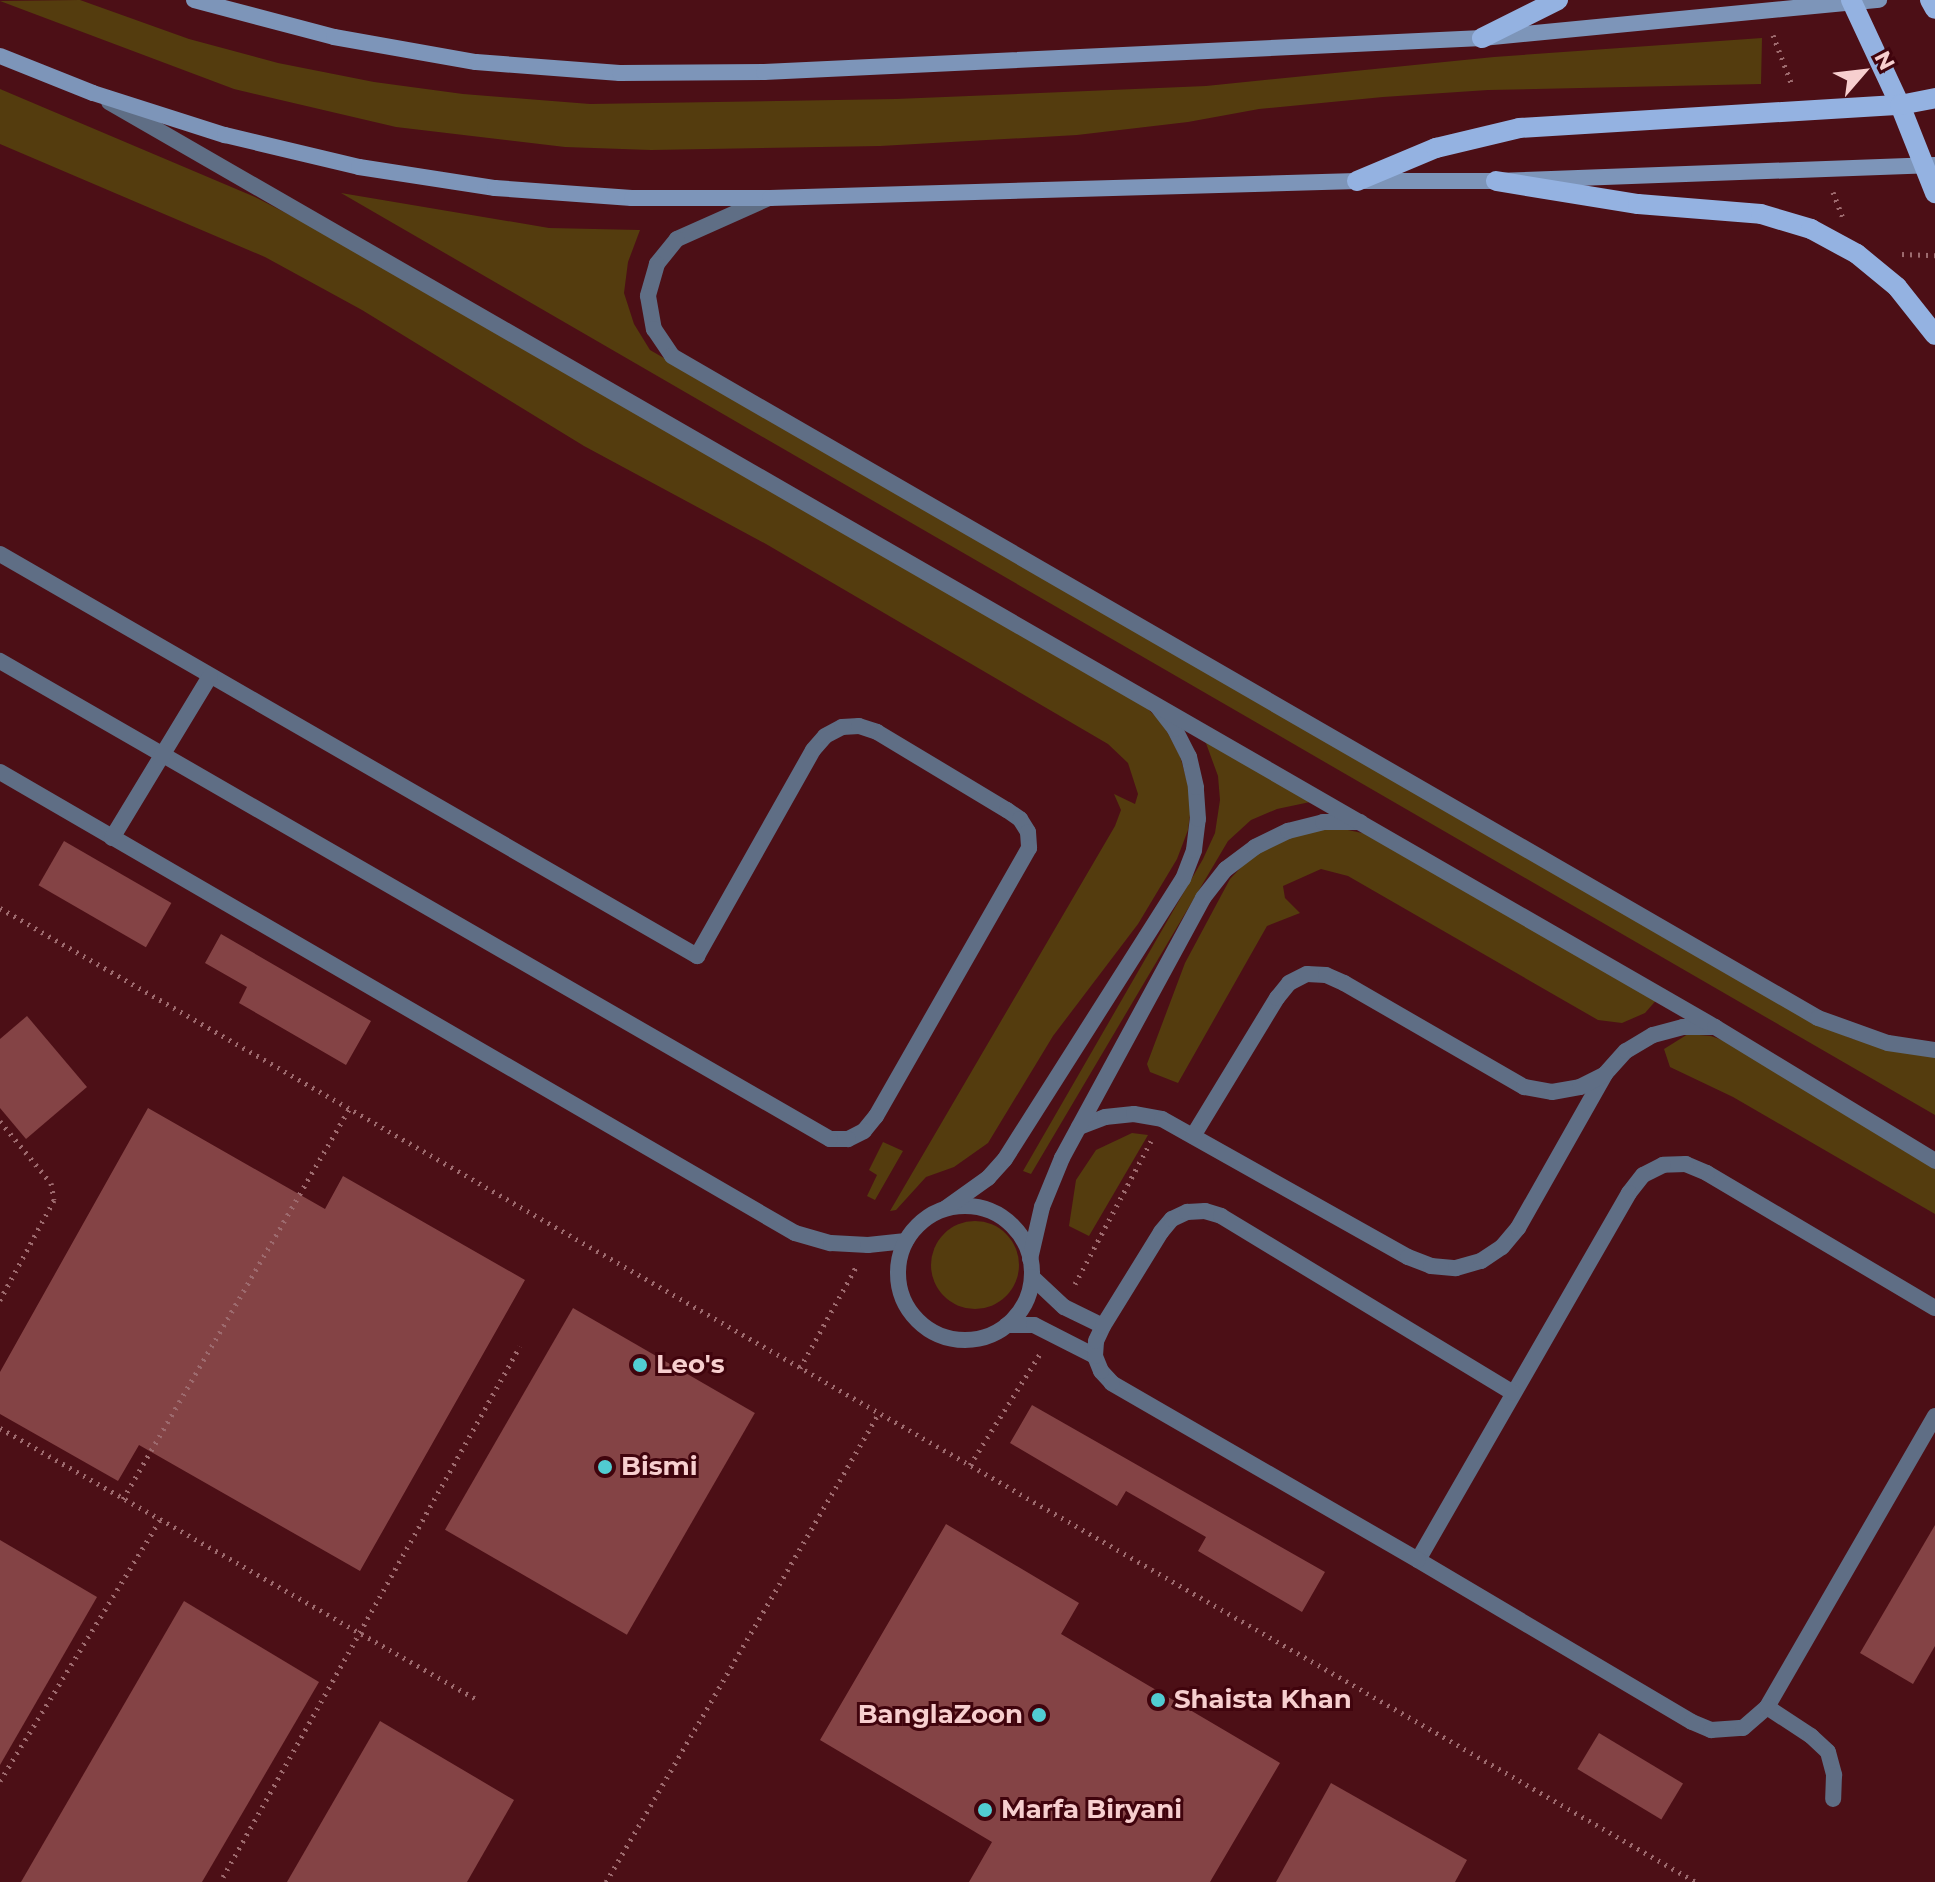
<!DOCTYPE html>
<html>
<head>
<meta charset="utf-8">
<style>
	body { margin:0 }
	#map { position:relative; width:1935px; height:1882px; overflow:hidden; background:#4c0f16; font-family:Montserrat,sans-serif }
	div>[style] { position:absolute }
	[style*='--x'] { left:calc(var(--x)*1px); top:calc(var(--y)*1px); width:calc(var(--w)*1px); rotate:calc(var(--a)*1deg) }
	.green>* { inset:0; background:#543c0e }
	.round { border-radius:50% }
	.building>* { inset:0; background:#844345; transform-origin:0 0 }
	.path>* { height:5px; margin-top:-2.5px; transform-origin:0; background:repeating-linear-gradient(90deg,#9d6a6e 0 2px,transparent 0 8px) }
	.service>* { height:16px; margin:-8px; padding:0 8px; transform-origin:8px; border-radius:8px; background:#5f6e85 }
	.service>.ring { margin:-8px; padding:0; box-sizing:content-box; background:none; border:16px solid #5f6e85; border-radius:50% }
	.minor>* { height:16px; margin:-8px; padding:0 8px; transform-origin:8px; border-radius:8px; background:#5f6e85 }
	.secondary>* { height:16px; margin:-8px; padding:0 8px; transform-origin:8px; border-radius:8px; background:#7d95b9 }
	.primary>* { height:20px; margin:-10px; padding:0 10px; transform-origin:10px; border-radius:10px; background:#94b2e1 }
	.dots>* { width:22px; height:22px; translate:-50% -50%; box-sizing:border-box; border:4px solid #40040d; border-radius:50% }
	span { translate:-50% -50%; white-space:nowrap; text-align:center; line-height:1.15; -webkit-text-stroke:6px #40040d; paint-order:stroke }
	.poi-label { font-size:26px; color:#f7cfcf; font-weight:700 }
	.left { translate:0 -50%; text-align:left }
	.right { translate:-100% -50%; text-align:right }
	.north { position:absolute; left:1823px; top:32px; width:80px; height:80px; -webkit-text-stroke:6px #40040d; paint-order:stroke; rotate:62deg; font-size:22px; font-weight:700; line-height:32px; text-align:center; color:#f7cfcf }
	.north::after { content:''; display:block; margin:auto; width:28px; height:36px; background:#f7cfcf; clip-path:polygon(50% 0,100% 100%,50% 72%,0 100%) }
</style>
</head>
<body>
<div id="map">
	<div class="green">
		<i style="clip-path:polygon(80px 0,189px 39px,278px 63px,374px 82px,463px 94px,590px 104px,896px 99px,1206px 86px,1494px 57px,1762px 38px,1761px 84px,1488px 90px,1383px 97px,1259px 109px,1188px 122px,1077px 135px,880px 146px,651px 150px,565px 147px,396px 127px,234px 89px,0 1px)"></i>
		<i style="clip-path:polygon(0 89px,255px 197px,311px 226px,1138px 699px,1163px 724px,1180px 756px,1192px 799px,1188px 830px,1177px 859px,1138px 924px,1053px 1036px,988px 1143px,954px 1167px,926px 1177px,896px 1210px,890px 1211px,1115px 826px,1121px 810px,1114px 794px,1135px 804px,1138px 794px,1128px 763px,1108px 744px,766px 544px,584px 446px,362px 310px,265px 257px,0 144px)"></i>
		<i style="clip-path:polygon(341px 193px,549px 228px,640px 230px,628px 262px,624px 293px,634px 324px,650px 350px,1818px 1023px,1850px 1038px,1887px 1049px,1935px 1056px,1935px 1115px)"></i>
		<i style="clip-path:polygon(1203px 735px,1310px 802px,1277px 809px,1251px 820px,1228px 841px,1031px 1174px,1023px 1171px,1203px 859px,1215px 833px,1220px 800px,1218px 776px)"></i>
		<i style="clip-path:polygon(1343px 829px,1367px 834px,1659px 997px,1645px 1013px,1622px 1023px,1598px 1020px,1348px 876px,1321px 869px,1283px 886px,1285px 898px,1300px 913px,1267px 926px,1178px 1083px,1150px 1072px,1147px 1064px,1185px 963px,1230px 879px,1247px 861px,1281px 840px,1311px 830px)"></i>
		<i style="clip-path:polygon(1688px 1034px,1711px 1036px,1742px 1047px,1935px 1161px,1935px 1214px,1733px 1097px,1670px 1067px,1664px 1049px)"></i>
		<i style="clip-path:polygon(1132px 1133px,1148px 1135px,1089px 1236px,1069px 1226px,1076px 1180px,1096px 1150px)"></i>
		<i style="clip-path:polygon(883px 1142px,903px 1151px,875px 1200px,867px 1196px,877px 1175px,869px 1170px)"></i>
		<i class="round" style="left:931px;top:1221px;width:88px;height:88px"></i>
	</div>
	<div class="building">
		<i style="left:64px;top:841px;width:124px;height:51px;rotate:30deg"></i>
		<i style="clip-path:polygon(221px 934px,371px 1021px,346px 1065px,239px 1003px,247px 987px,205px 963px)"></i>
		<i style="clip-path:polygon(27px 1016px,87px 1087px,26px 1139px,0 1108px,0 1039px)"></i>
		<i style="clip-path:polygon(148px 1108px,325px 1209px,343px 1176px,525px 1280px,360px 1571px,139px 1445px,118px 1481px,0 1414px,0 1372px)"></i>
		<i style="left:573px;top:1308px;width:210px;height:256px;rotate:30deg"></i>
		<i style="clip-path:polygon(1032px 1405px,1325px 1572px,1302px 1612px,1198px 1551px,1206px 1537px,1126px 1491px,1117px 1506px,1010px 1443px)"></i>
		<i style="clip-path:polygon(946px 1524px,1079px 1603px,1061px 1634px,1280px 1763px,1210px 1882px,969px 1882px,992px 1842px,820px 1740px)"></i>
		<i style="clip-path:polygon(1935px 1525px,1935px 1646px,1913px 1684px,1860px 1653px)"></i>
		<i style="clip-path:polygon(0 1540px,97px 1597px,0 1765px)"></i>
		<i style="clip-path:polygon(184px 1601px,319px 1682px,202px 1882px,21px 1882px)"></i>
		<i style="clip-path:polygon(380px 1721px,514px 1800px,467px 1882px,287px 1882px)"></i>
		<i style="left:1599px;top:1733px;width:98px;height:42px;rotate:31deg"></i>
		<i style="clip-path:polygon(1331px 1783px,1467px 1860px,1455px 1882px,1276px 1882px)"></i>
	</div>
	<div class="path">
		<i style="--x:1773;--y:35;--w:53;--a:69.2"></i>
		<i style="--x:1833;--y:192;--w:26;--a:69"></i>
		<i style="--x:1902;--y:254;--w:33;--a:2"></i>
		<i style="--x:0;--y:908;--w:1956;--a:29.87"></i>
		<i style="--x:0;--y:1121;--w:80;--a:50.6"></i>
		<i style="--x:51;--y:1183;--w:17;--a:80"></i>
		<i style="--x:54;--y:1200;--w:114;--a:118.4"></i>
		<i style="--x:1075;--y:1284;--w:162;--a:-62"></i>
		<i style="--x:800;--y:1368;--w:115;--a:-61"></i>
		<i style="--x:0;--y:1428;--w:548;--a:29.65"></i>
		<i style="--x:970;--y:1465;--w:131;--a:-57.8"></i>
		<i style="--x:123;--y:1499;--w:451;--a:-59.9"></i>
		<i style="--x:0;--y:1781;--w:306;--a:-58.5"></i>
		<i style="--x:223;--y:1877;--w:608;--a:-60.78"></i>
		<i style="--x:606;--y:1882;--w:543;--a:-59.8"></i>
	</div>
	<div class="service">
		<i style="--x:0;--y:554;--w:805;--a:29.97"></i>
		<i style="--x:697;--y:956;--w:236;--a:-60.6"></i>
		<i style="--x:813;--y:750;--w:18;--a:-49"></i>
		<i style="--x:825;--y:736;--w:19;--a:-28"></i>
		<i style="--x:842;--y:727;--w:17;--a:-3"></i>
		<i style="--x:859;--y:726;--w:19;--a:18"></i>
		<i style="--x:877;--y:732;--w:152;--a:31"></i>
		<i style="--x:1007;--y:810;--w:16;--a:35"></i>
		<i style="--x:1020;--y:819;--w:15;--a:58"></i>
		<i style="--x:1028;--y:832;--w:16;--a:86"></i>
		<i style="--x:1029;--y:848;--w:309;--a:119.7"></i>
		<i style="--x:876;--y:1116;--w:19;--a:129"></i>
		<i style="--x:864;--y:1131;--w:18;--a:153"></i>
		<i style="--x:848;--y:1139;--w:18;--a:180"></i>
		<i style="--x:830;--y:1139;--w:958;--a:-150.06"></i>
		<i style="--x:0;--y:772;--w:919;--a:30.11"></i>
		<i style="--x:795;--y:1233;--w:37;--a:16"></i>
		<i style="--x:831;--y:1243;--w:37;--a:3"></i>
		<i style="--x:868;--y:1245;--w:38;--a:-6"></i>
		<i style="--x:112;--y:838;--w:189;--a:-58.8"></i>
		<i style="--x:1079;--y:1127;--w:28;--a:-21"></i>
		<i style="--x:1105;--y:1117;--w:29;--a:-6"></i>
		<i style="--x:1134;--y:1114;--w:28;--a:10"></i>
		<i style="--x:1162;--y:1119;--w:282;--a:29.3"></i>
		<i style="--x:1408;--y:1257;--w:25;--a:21"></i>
		<i style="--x:1431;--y:1266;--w:25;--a:5"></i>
		<i style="--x:1456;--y:1268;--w:26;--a:-16"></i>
		<i style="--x:1481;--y:1261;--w:25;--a:-34"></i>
		<i style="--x:1502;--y:1247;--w:25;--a:-50"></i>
		<i style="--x:1518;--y:1228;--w:177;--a:-60.5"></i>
		<i style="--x:1605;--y:1074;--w:31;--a:-48"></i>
		<i style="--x:1626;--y:1051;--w:31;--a:-31"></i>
		<i style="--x:1653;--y:1035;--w:31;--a:-15"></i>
		<i style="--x:1683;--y:1027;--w:32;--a:0"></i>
		<i style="--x:1193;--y:1136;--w:162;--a:-58.7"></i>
		<i style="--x:1277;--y:998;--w:19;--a:-51"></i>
		<i style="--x:1289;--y:983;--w:20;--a:-27"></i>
		<i style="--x:1307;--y:974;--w:19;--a:3"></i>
		<i style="--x:1326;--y:975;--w:20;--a:24"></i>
		<i style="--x:1344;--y:983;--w:208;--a:30"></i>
		<i style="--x:1524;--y:1087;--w:28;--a:10"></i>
		<i style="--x:1552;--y:1092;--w:28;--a:-10"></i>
		<i style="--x:1580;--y:1087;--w:28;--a:-27"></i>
		<i class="ring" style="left:898px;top:1206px;width:118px;height:118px"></i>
		<i style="--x:946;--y:1208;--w:52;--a:-35.5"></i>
		<i style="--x:988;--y:1178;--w:25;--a:-48"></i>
		<i style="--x:1005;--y:1159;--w:332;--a:-57.6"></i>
		<i style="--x:1183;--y:879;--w:31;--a:-69"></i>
		<i style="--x:1194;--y:850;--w:31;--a:-83"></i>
		<i style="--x:1198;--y:819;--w:32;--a:-94"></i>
		<i style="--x:1196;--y:787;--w:31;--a:-103"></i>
		<i style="--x:1189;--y:757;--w:31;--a:-117"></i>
		<i style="--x:1175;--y:729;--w:29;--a:-128"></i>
		<i style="--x:1030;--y:1259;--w:53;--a:-77"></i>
		<i style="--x:1042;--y:1207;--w:53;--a:-67.8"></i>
		<i style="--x:1062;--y:1158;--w:296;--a:-61.5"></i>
		<i style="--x:1203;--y:898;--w:37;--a:-52"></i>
		<i style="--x:1226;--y:869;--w:36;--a:-37"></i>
		<i style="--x:1255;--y:847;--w:37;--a:-26"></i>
		<i style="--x:1288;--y:831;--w:36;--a:-14"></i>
		<i style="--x:1323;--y:822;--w:37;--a:0"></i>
		<i style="--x:1032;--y:1277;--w:44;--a:43.2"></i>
		<i style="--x:1064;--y:1307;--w:43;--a:26"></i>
		<i style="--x:1935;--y:1308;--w:265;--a:-149.4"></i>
		<i style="--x:1707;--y:1173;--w:23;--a:-157"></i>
		<i style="--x:1686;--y:1164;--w:23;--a:178"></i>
		<i style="--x:1663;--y:1165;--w:22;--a:153"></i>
		<i style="--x:1643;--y:1175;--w:23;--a:128"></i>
		<i style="--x:1629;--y:1193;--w:423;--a:119.9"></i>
		<i style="--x:1418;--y:1560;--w:318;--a:30.6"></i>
		<i style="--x:1692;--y:1722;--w:21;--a:23"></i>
		<i style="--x:1711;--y:1730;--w:32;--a:-4"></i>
		<i style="--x:1743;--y:1728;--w:32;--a:-41"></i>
		<i style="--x:1767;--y:1707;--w:336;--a:-60"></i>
		<i style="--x:1007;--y:1325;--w:27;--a:0"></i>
		<i style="--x:1034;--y:1325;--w:68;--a:26.9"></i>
		<i style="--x:1418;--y:1560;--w:354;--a:-150"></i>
		<i style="--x:1112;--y:1383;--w:16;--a:-133"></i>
		<i style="--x:1101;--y:1371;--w:16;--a:-112"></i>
		<i style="--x:1095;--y:1356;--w:15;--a:-86"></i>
		<i style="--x:1096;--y:1341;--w:17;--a:-65"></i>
		<i style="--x:1103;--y:1326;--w:110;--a:-58.3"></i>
		<i style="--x:1161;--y:1232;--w:17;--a:-50"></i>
		<i style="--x:1172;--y:1219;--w:17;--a:-25"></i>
		<i style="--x:1187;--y:1212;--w:18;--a:-3"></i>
		<i style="--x:1205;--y:1211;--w:17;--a:17"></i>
		<i style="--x:1221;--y:1216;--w:341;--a:31.2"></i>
		<i style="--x:1767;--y:1707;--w:53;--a:33.4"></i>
		<i style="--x:1811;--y:1736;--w:23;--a:43"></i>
		<i style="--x:1828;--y:1752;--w:24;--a:75"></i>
		<i style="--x:1834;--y:1775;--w:24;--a:92"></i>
	</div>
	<div class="minor">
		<i style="--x:109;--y:102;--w:1853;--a:29.94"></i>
		<i style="--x:1715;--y:1027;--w:258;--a:31.3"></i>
		<i style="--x:769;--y:198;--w:101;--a:156"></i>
		<i style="--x:677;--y:239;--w:32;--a:129"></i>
		<i style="--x:657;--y:264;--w:33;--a:106"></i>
		<i style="--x:648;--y:296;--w:34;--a:80"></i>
		<i style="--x:654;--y:329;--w:32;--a:56"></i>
		<i style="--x:672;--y:356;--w:1323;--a:30.01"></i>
		<i style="--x:1818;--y:1018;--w:74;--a:19.7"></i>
		<i style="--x:1888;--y:1043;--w:48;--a:8.5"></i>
	</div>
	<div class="secondary">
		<i style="--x:194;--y:0;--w:145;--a:14.8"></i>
		<i style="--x:334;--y:37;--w:144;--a:10"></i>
		<i style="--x:476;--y:62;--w:144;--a:4.4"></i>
		<i style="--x:620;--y:73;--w:144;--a:-0.4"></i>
		<i style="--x:764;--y:72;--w:719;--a:-2.71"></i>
		<i style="--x:1482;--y:38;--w:399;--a:-5.5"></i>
		<i style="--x:0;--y:56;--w:100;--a:21.7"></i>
		<i style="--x:93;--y:93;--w:139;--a:17.7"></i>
		<i style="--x:225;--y:135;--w:138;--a:13.4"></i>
		<i style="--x:359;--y:167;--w:138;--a:8.8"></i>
		<i style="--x:495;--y:188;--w:137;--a:4.2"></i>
		<i style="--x:632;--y:198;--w:138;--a:0"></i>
		<i style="--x:770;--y:198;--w:587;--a:-1.66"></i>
		<i style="--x:1357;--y:181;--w:139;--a:0"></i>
		<i style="--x:1496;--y:181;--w:439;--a:-2.1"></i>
	</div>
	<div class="primary">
		<i style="--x:1851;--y:0;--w:116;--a:65"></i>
		<i style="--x:1900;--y:105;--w:95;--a:68.3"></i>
		<i style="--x:1930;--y:0;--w:10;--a:61"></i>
		<i style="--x:1482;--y:38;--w:85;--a:-26.6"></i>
		<i style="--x:1357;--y:181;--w:86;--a:-22.7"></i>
		<i style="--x:1436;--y:148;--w:85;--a:-13.5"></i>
		<i style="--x:1519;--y:128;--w:382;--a:-3.5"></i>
		<i style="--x:1900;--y:105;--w:36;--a:-11"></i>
		<i style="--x:1496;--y:181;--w:144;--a:9.2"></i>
		<i style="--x:1638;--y:204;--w:123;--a:4.6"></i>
		<i style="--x:1761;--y:214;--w:52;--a:16.7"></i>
		<i style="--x:1811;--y:229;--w:52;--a:28.5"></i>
		<i style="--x:1857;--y:254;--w:52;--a:39.5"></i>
		<i style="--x:1897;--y:287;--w:61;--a:51.6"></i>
	</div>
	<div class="dots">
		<i style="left:640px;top:1365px;background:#51ccd1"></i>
		<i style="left:605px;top:1467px;background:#51ccd1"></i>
		<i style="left:1158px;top:1700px;background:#51ccd1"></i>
		<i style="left:1039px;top:1715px;background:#51ccd1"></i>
		<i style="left:985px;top:1810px;background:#51ccd1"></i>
	</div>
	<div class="poi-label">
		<span class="left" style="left:656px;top:1365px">Leo's</span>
		<span class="left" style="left:621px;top:1467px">Bismi</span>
		<span class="left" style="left:1174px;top:1700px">Shaista Khan</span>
		<span class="right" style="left:1023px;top:1715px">BanglaZoon</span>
		<span class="left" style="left:1001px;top:1810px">Marfa Biryani</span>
	</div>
	<div class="north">N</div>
</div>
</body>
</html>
